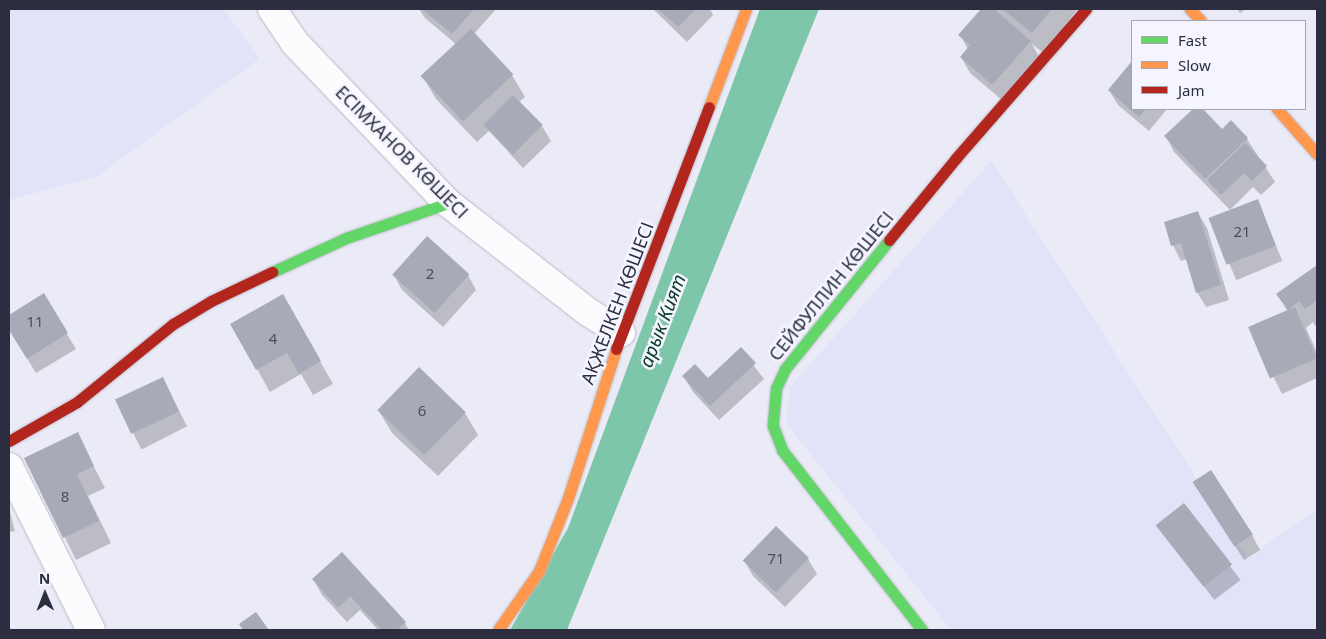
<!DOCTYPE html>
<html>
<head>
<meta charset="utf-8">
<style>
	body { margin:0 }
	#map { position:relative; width:1326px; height:639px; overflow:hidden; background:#eaebf6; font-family:"Noto Sans",sans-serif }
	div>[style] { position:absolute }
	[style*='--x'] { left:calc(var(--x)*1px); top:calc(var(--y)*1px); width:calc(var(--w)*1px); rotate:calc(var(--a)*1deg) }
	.built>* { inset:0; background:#e1e3f9 }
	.water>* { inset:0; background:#7ec6aa }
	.shadow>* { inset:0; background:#0003; transform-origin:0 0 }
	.building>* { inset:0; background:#a9aab7; transform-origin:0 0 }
	.roads { filter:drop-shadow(0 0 1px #babbc8) drop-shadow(0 0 1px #babbc8) }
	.street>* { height:28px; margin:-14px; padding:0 14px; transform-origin:14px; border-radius:14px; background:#fcfcfe }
	.fast>* { height:11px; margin:-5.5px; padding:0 5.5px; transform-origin:5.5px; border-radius:5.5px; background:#63d668 }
	.slow>* { height:11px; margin:-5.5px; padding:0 5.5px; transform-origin:5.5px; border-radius:5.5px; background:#ff974d }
	.jam>* { height:11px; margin:-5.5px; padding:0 5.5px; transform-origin:5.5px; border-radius:5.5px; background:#b3261e }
	span { translate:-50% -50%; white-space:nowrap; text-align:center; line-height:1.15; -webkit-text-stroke:5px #f5f5ff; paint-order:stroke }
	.number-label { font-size:15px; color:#4b4c5c }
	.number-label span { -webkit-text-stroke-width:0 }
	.street-label { font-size:18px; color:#2c2d3e }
	.water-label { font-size:19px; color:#0b3927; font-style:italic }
	.frame { position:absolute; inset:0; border:10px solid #2c2d3e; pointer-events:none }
	.legend { position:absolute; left:1131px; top:20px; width:175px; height:90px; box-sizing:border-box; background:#f5f5ff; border:1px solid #a5a5b2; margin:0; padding:6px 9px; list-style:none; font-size:15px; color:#2c2d3e }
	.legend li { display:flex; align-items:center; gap:10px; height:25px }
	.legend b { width:25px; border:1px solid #a5a5b2 }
	.north { position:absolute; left:20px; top:569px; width:50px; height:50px; -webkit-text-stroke:4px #f5f5ff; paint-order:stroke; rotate:359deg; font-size:14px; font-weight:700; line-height:20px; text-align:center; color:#2c2d3e }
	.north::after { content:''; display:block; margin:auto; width:18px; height:22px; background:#2c2d3e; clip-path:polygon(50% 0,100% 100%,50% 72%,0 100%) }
</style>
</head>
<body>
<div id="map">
	<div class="built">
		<i style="clip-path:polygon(9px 9px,224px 9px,259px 59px,97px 176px,9px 200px)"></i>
		<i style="clip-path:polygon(991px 161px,1248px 558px,1317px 509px,1317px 630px,951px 630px,786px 423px,790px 387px)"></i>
	</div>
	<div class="water">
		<i style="clip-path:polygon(760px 9px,819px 9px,567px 630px,510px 630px,568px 528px)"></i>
	</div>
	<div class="shadow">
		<i style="clip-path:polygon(419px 9px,496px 9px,474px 34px,512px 75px,525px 97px,519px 102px,542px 126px,551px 141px,523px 168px,489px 131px,477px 142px,436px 99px,423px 77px,457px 45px,425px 18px)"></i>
		<i style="clip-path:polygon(653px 9px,710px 9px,713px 15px,687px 42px)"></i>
		<i style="clip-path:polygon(983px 9px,1077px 9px,1045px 54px,1032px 44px,1039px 57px,1002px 100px,970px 73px,961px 57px,968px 49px,960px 35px)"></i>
		<i style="clip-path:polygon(1237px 9px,1246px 9px,1240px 13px)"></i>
		<i style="clip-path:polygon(1132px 63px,1132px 109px,1167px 109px,1149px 131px,1118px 105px,1109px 90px)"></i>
		<i style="clip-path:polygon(1195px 109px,1201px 109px,1222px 131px,1231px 122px,1247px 139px,1275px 182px,1261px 195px,1253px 187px,1230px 210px,1174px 152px,1166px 136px)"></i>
		<i style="left:1257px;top:201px;width:65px;height:50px;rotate:67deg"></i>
		<i style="clip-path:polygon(1198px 213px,1207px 228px,1229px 300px,1206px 307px,1197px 292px,1187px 259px,1181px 261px,1173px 245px)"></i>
		<i style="clip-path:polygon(1317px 267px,1317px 328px,1313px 322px,1306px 328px,1317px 353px,1317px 378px,1282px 394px,1250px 329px,1288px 312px,1278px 295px)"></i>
		<i style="clip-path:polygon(394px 275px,468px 275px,476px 290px,443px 327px,402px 290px)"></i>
		<i style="clip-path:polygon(43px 295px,76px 349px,36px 373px,9px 329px,9px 316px)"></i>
		<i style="clip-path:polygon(283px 296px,333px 384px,313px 395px,301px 374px,270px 392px,232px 325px)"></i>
		<i style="clip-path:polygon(741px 349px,764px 379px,719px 420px,693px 392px,684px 377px,708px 380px)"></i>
		<i style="left:163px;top:379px;width:53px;height:51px;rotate:63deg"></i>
		<i style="clip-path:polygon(379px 411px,465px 413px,478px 435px,438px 476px,392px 433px)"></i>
		<i style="clip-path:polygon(77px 434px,105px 488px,88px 496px,111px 543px,76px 560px,26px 458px)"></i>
		<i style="clip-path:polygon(1203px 497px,1252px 535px,1260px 550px,1244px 560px)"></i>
		<i style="left:1184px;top:505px;width:94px;height:33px;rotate:53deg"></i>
		<i style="clip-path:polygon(9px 508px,15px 531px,9px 532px)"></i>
		<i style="clip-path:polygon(342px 554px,405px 623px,409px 630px,378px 630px,360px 610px,347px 622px,322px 595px,314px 580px)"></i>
		<i style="clip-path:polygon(808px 559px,817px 574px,785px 607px,753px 576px,744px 560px)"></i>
	</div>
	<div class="building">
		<i style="clip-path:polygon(422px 9px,474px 9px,452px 34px)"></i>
		<i style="clip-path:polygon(658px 9px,696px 9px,678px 27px)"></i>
		<i style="clip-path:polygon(981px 9px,994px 9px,1031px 41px,992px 85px,960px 57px,970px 45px,958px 35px)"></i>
		<i style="clip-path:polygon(1002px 9px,1052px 9px,1032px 33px)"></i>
		<i style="left:471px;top:29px;width:62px;height:69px;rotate:47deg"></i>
		<i style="clip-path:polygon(1132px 61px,1132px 109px,1146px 109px,1139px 117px,1108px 90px)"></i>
		<i style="left:513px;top:95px;width:42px;height:42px;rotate:45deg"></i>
		<i style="clip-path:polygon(1193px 109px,1203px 109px,1222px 129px,1231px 120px,1248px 138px,1205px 179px,1164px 136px)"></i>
		<i style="clip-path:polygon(1245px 143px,1267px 166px,1252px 181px,1244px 173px,1221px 195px,1207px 180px)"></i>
		<i style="left:1258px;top:199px;width:50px;height:53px;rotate:69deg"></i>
		<i style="clip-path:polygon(1198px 211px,1221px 285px,1196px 293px,1181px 243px,1171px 246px,1164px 222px)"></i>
		<i style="left:427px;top:236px;width:57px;height:52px;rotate:42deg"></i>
		<i style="clip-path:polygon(1317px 265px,1317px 300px,1305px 309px,1299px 301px,1288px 310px,1276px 294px)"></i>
		<i style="clip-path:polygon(44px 293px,68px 333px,27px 359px,9px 330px,9px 315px)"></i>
		<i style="clip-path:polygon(283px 294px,321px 361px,299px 374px,287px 353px,256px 370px,230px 324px)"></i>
		<i style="left:1295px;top:307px;width:56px;height:51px;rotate:67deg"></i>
		<i style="clip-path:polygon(741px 347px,756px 363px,710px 406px,682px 376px,695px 364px,708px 378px)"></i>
		<i style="left:419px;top:367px;width:65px;height:60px;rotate:44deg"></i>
		<i style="left:163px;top:377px;width:38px;height:53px;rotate:65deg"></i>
		<i style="clip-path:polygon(78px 432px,94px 466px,77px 474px,99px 521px,63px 538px,24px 458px)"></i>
		<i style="left:1211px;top:470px;width:77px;height:22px;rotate:57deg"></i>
		<i style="left:1184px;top:503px;width:78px;height:36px;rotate:52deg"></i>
		<i style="left:776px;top:526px;width:46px;height:48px;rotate:44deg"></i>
		<i style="clip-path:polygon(342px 552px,406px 622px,397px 630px,382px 630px,350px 596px,338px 608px,312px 579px)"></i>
		<i style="clip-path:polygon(256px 612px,269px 630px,243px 630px,239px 624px)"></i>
	</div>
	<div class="roads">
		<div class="street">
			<i style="--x:272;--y:9;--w:40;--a:56"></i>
			<i style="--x:294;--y:42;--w:223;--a:46.3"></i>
			<i style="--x:448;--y:203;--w:177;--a:37.9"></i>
			<i style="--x:588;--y:312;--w:39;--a:32"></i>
			<i style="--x:9;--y:467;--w:182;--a:63.3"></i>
		</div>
		<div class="fast">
			<i style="--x:889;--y:240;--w:166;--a:128.9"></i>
			<i style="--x:785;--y:369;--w:21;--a:115"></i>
			<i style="--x:776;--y:388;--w:38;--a:95"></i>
			<i style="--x:773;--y:426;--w:26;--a:69"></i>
			<i style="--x:782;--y:450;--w:228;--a:52.1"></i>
			<i style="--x:272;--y:272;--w:81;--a:-24.7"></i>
			<i style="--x:346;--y:238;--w:108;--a:-18.9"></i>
		</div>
		<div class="slow">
			<i style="--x:1190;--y:9;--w:16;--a:47"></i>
			<i style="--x:709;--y:107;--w:105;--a:-69.3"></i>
			<i style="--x:1277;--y:109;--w:60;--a:48.4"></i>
			<i style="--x:498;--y:630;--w:72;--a:-55.2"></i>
			<i style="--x:539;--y:571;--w:79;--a:-68.3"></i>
			<i style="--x:568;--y:498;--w:157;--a:-72.1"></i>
		</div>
		<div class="jam">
			<i style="--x:889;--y:240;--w:106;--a:-50.7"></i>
			<i style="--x:956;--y:158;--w:198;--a:-48.9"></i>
			<i style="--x:616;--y:349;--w:259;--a:-69"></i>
			<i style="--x:9;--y:441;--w:78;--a:-29.8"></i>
			<i style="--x:77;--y:402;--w:124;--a:-39.1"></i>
			<i style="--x:173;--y:324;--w:44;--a:-31.2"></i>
			<i style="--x:211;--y:301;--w:68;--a:-25.4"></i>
		</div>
	</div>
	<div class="number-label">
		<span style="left:1242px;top:232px">21</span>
		<span style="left:430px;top:274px">2</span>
		<span style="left:35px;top:322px">11</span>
		<span style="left:273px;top:339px">4</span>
		<span style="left:422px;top:411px">6</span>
		<span style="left:65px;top:497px">8</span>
		<span style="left:776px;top:559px">71</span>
	</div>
	<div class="street-label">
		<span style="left:402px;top:152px;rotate:45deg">ЕСІМХАНОВ КӨШЕСІ</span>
		<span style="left:831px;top:286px;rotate:-51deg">СЕЙФУЛЛИН КӨШЕСІ</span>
		<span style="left:617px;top:303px;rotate:-69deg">АҚЖЕЛКЕН КӨШЕСІ</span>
	</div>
	<div class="water-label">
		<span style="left:663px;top:321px;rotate:-69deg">арык Кият</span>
	</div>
	<div class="frame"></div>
	<ul class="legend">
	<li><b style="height:6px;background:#63d668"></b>Fast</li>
	<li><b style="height:6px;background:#ff974d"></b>Slow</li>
	<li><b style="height:6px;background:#b3261e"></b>Jam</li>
	</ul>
	<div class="north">N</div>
</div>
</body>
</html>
